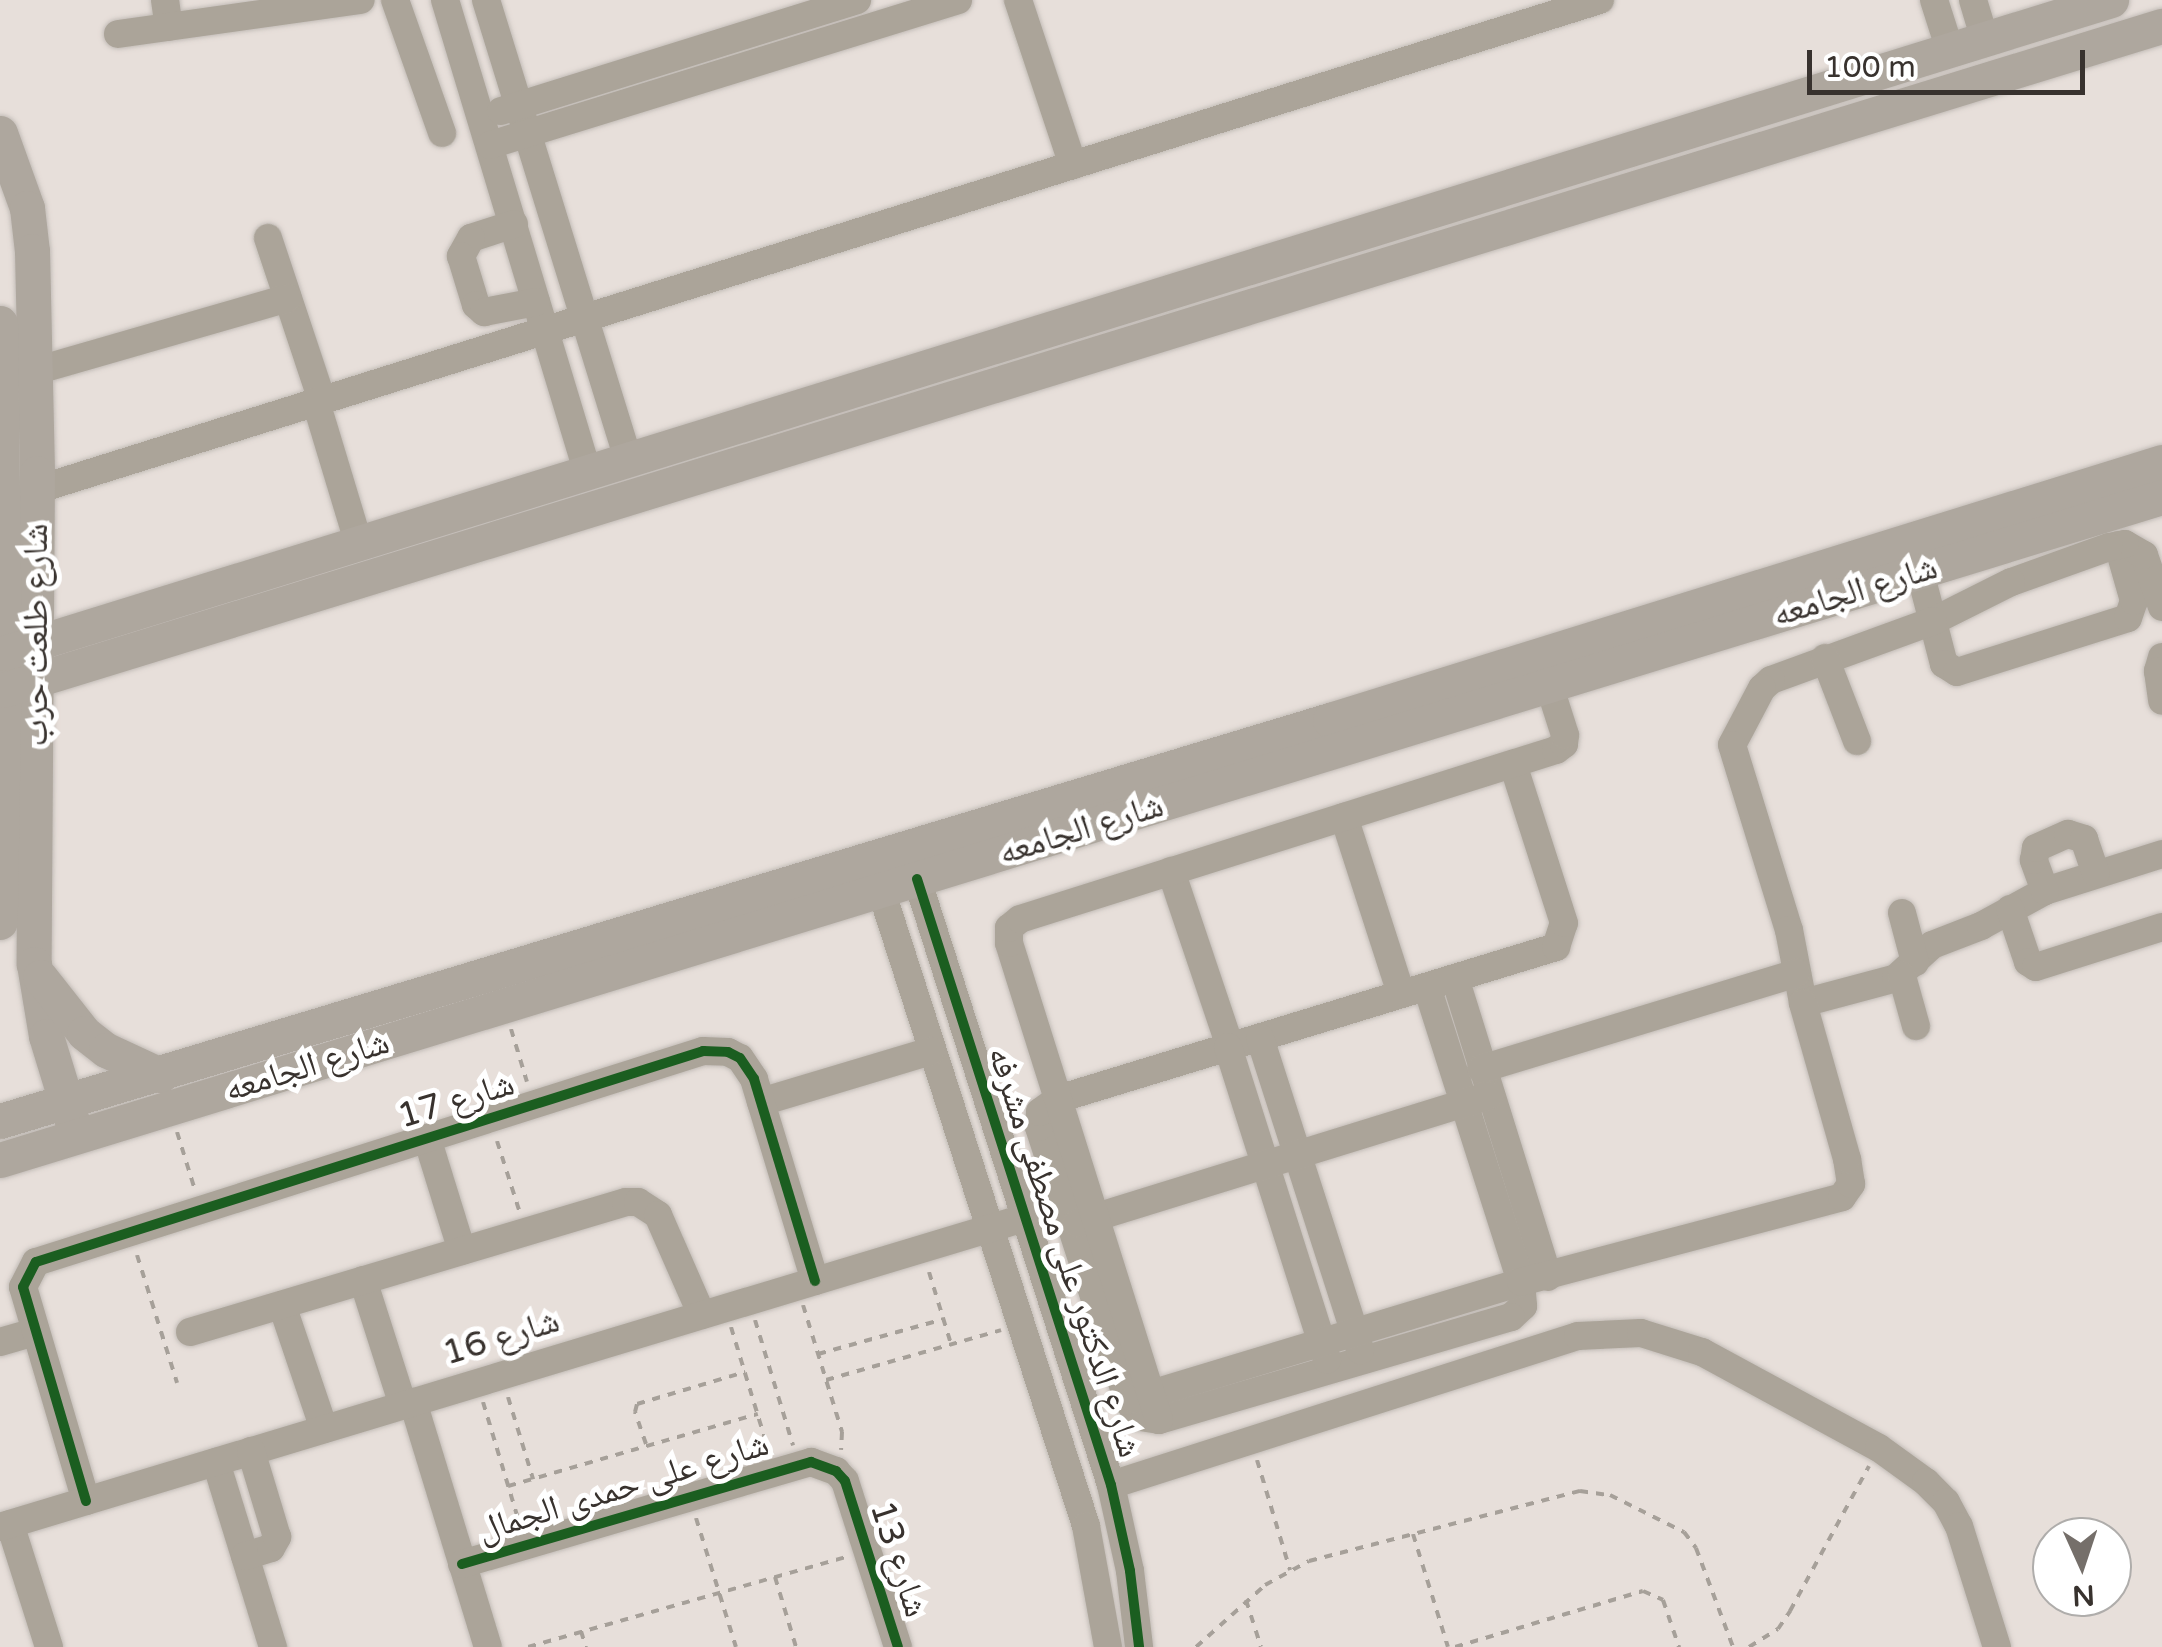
<!DOCTYPE html>
<html>
<head>
<meta charset="utf-8">
<style>
	body { margin:0 }
	#map { position:relative; width:2162px; height:1647px; overflow:hidden; background:#e7dfda; font-family:"Varela Round","Noto Naskh Arabic",sans-serif }
	div>[style] { position:absolute }
	[style*='--x'] { left:calc(var(--x)*1px); top:calc(var(--y)*1px); width:calc(var(--w)*1px); rotate:calc(var(--a)*1deg) }
	.path>* { height:4px; margin-top:-2px; transform-origin:0; background:repeating-linear-gradient(90deg,#a6a099 0 8px,transparent 0 16px) }
	.roads { filter:drop-shadow(0 0 2px #c3bdb8) drop-shadow(0 0 2px #c3bdb8) }
	.minor>* { height:28px; margin:-14px; padding:0 14px; transform-origin:14px; border-radius:14px; background:#aba499 }
	.major>* { height:35px; margin:-17.5px; padding:0 17.5px; transform-origin:17.5px; border-radius:17.5px; background:#aea79e }
	.cycleway>* { height:10px; margin:-5px; padding:0 5px; transform-origin:5px; border-radius:5px; background:#1b5e20 }
	span { translate:-50% -50%; white-space:nowrap; text-align:center; line-height:1.15; -webkit-text-stroke:10px #fff; paint-order:stroke }
	.street-label { font-size:35px; color:#38322e }
	.north { position:absolute; left:2032px; top:1517px; width:100px; height:100px; box-sizing:border-box; background:#fff; border:2px solid #afadab; border-radius:50%; rotate:177deg; font-size:28px; font-weight:700; line-height:40px; text-align:center; color:#38322e }
	.north::after { content:''; display:block; margin:auto; width:35px; height:45px; background:#756f6a; clip-path:polygon(50% 0,100% 100%,50% 72%,0 100%) }
	.scale { position:absolute; left:1807px; top:50px; width:278px; height:45px; box-sizing:border-box; border:5px solid #38322e; border-top:0; padding-left:12px; font-size:30px; line-height:35px; white-space:nowrap; color:#38322e; -webkit-text-stroke:8px #fff; paint-order:stroke }
</style>
</head>
<body>
<div id="map">
	<div class="path">
		<i style="--x:511;--y:1029;--w:55;--a:73.2"></i>
		<i style="--x:177;--y:1132;--w:61;--a:72.8"></i>
		<i style="--x:497;--y:1141;--w:76;--a:72.3"></i>
		<i style="--x:137;--y:1255;--w:134;--a:72.6"></i>
		<i style="--x:929;--y:1272;--w:75;--a:73"></i>
		<i style="--x:803;--y:1305;--w:133;--a:72.9"></i>
		<i style="--x:842;--y:1432;--w:18;--a:93"></i>
		<i style="--x:755;--y:1320;--w:131;--a:73.1"></i>
		<i style="--x:731;--y:1327;--w:131;--a:73.1"></i>
		<i style="--x:818;--y:1354;--w:131;--a:-15.5"></i>
		<i style="--x:826;--y:1380;--w:182;--a:-15.9"></i>
		<i style="--x:508;--y:1397;--w:86;--a:73"></i>
		<i style="--x:483;--y:1402;--w:125;--a:73.3"></i>
		<i style="--x:646;--y:1444;--w:34;--a:-109"></i>
		<i style="--x:635;--y:1412;--w:8;--a:-76"></i>
		<i style="--x:637;--y:1404;--w:113;--a:-16.5"></i>
		<i style="--x:1257;--y:1460;--w:115;--a:73.3"></i>
		<i style="--x:508;--y:1486;--w:260;--a:-16.1"></i>
		<i style="--x:696;--y:1518;--w:135;--a:72.8"></i>
		<i style="--x:1413;--y:1534;--w:118;--a:72.8"></i>
		<i style="--x:775;--y:1577;--w:73;--a:73.3"></i>
		<i style="--x:1246;--y:1600;--w:49;--a:72.3"></i>
		<i style="--x:581;--y:1631;--w:17;--a:73"></i>
		<i style="--x:528;--y:1647;--w:330;--a:-15.8"></i>
		<i style="--x:1196;--y:1647;--w:93;--a:-41.9"></i>
		<i style="--x:1265;--y:1585;--w:50;--a:-28.6"></i>
		<i style="--x:1309;--y:1561;--w:280;--a:-14.5"></i>
		<i style="--x:1580;--y:1491;--w:30;--a:8"></i>
		<i style="--x:1610;--y:1495;--w:83;--a:26.6"></i>
		<i style="--x:1684;--y:1532;--w:20;--a:53"></i>
		<i style="--x:1696;--y:1548;--w:106;--a:69.5"></i>
		<i style="--x:1455;--y:1647;--w:196;--a:-16.6"></i>
		<i style="--x:1643;--y:1591;--w:22;--a:24"></i>
		<i style="--x:1663;--y:1600;--w:50;--a:71.2"></i>
		<i style="--x:1749;--y:1647;--w:34;--a:-32"></i>
		<i style="--x:1778;--y:1629;--w:22;--a:-56"></i>
		<i style="--x:1790;--y:1611;--w:165;--a:-61.4"></i>
	</div>
	<div class="roads">
		<div class="minor">
			<i style="--x:165;--y:0;--w:27;--a:82"></i>
			<i style="--x:395;--y:0;--w:141;--a:70.5"></i>
			<i style="--x:445;--y:0;--w:494;--a:73.2"></i>
			<i style="--x:486;--y:0;--w:481;--a:72.8"></i>
			<i style="--x:1018;--y:0;--w:174;--a:71.6"></i>
			<i style="--x:1934;--y:0;--w:52;--a:72.3"></i>
			<i style="--x:1973;--y:0;--w:42;--a:73.3"></i>
			<i style="--x:118;--y:34;--w:245;--a:-8"></i>
			<i style="--x:501;--y:111;--w:373;--a:-17.3"></i>
			<i style="--x:490;--y:145;--w:490;--a:-17.2"></i>
			<i style="--x:514;--y:224;--w:45;--a:162"></i>
			<i style="--x:471;--y:238;--w:21;--a:119"></i>
			<i style="--x:461;--y:256;--w:51;--a:73"></i>
			<i style="--x:476;--y:305;--w:11;--a:41"></i>
			<i style="--x:484;--y:312;--w:53;--a:-10.9"></i>
			<i style="--x:268;--y:238;--w:171;--a:71.6"></i>
			<i style="--x:35;--y:371;--w:263;--a:-16.1"></i>
			<i style="--x:316;--y:402;--w:148;--a:73.2"></i>
			<i style="--x:36;--y:490;--w:1639;--a:-17.4"></i>
			<i style="--x:1920;--y:572;--w:95;--a:75.4"></i>
			<i style="--x:1944;--y:664;--w:15;--a:32"></i>
			<i style="--x:1957;--y:672;--w:179;--a:-17.5"></i>
			<i style="--x:2128;--y:618;--w:18;--a:-71"></i>
			<i style="--x:2134;--y:601;--w:58;--a:-105.9"></i>
			<i style="--x:2162;--y:607;--w:55;--a:-109.1"></i>
			<i style="--x:2144;--y:555;--w:22;--a:-150"></i>
			<i style="--x:2125;--y:544;--w:16;--a:169"></i>
			<i style="--x:2109;--y:547;--w:104;--a:160.3"></i>
			<i style="--x:2011;--y:582;--w:87;--a:153.4"></i>
			<i style="--x:1933;--y:621;--w:172;--a:160"></i>
			<i style="--x:1771;--y:680;--w:12;--a:138"></i>
			<i style="--x:1762;--y:688;--w:64;--a:117.8"></i>
			<i style="--x:1732;--y:745;--w:194;--a:72.9"></i>
			<i style="--x:1789;--y:930;--w:74;--a:79.1"></i>
			<i style="--x:1803;--y:1003;--w:96;--a:-15"></i>
			<i style="--x:1896;--y:978;--w:49;--a:-42.5"></i>
			<i style="--x:1932;--y:945;--w:53;--a:-21.2"></i>
			<i style="--x:1981;--y:926;--w:73;--a:-28.7"></i>
			<i style="--x:2045;--y:891;--w:123;--a:-17.5"></i>
			<i style="--x:2162;--y:657;--w:15;--a:106"></i>
			<i style="--x:2158;--y:671;--w:30;--a:82"></i>
			<i style="--x:1825;--y:658;--w:89;--a:68.9"></i>
			<i style="--x:1344;--y:817;--w:186;--a:72.1"></i>
			<i style="--x:1171;--y:871;--w:185;--a:71.4"></i>
			<i style="--x:917;--y:879;--w:636;--a:72.25"></i>
			<i style="--x:1111;--y:1485;--w:88;--a:77.5"></i>
			<i style="--x:1130;--y:1571;--w:77;--a:83.2"></i>
			<i style="--x:881;--y:890;--w:668;--a:72.13"></i>
			<i style="--x:1086;--y:1526;--w:123;--a:79.7"></i>
			<i style="--x:2045;--y:891;--w:33;--a:-110"></i>
			<i style="--x:2034;--y:860;--w:12;--a:-81"></i>
			<i style="--x:2036;--y:848;--w:35;--a:-24"></i>
			<i style="--x:2068;--y:834;--w:17;--a:17"></i>
			<i style="--x:2084;--y:839;--w:36;--a:71"></i>
			<i style="--x:2010;--y:909;--w:56;--a:71.2"></i>
			<i style="--x:2028;--y:962;--w:9;--a:32"></i>
			<i style="--x:2036;--y:967;--w:132;--a:-17.6"></i>
			<i style="--x:1902;--y:913;--w:51;--a:75.1"></i>
			<i style="--x:1902;--y:976;--w:52;--a:74.4"></i>
			<i style="--x:1455;--y:978;--w:313;--a:72.7"></i>
			<i style="--x:1427;--y:987;--w:310;--a:72.3"></i>
			<i style="--x:1521;--y:1282;--w:24;--a:85"></i>
			<i style="--x:1523;--y:1306;--w:16;--a:137"></i>
			<i style="--x:1511;--y:1317;--w:367;--a:163.7"></i>
			<i style="--x:1159;--y:1420;--w:19;--a:-171"></i>
			<i style="--x:1140;--y:1417;--w:20;--a:-127"></i>
			<i style="--x:1128;--y:1401;--w:288;--a:-108"></i>
			<i style="--x:1039;--y:1127;--w:15;--a:-86"></i>
			<i style="--x:1040;--y:1112;--w:22;--a:-36"></i>
			<i style="--x:1058;--y:1099;--w:521;--a:-16.97"></i>
			<i style="--x:1556;--y:947;--w:25;--a:-72"></i>
			<i style="--x:1564;--y:923;--w:167;--a:-107.8"></i>
			<i style="--x:1260;--y:1038;--w:328;--a:72.2"></i>
			<i style="--x:1228;--y:1047;--w:328;--a:72.4"></i>
			<i style="--x:1481;--y:1069;--w:330;--a:-16.9"></i>
			<i style="--x:761;--y:1102;--w:177;--a:-16.7"></i>
			<i style="--x:427;--y:1138;--w:118;--a:72.8"></i>
			<i style="--x:1077;--y:1223;--w:432;--a:-17.2"></i>
			<i style="--x:363;--y:1280;--w:131;--a:72.3"></i>
			<i style="--x:282;--y:1305;--w:131;--a:71.3"></i>
			<i style="--x:190;--y:1332;--w:455;--a:-16.6"></i>
			<i style="--x:626;--y:1202;--w:12;--a:0"></i>
			<i style="--x:638;--y:1202;--w:24;--a:33"></i>
			<i style="--x:658;--y:1215;--w:109;--a:66.3"></i>
			<i style="--x:0;--y:1342;--w:37;--a:-16"></i>
			<i style="--x:1134;--y:1399;--w:404;--a:-16.8"></i>
			<i style="--x:1521;--y:1282;--w:332;--a:-14.8"></i>
			<i style="--x:1842;--y:1197;--w:16;--a:-55"></i>
			<i style="--x:1851;--y:1184;--w:25;--a:-99"></i>
			<i style="--x:1847;--y:1159;--w:162;--a:-105.8"></i>
			<i style="--x:413;--y:1402;--w:256;--a:73"></i>
			<i style="--x:1159;--y:1420;--w:500;--a:-107.46"></i>
			<i style="--x:1009;--y:943;--w:15;--a:-90"></i>
			<i style="--x:1009;--y:928;--w:14;--a:-39"></i>
			<i style="--x:1020;--y:919;--w:562;--a:-17.5"></i>
			<i style="--x:1556;--y:750;--w:10;--a:-37"></i>
			<i style="--x:1564;--y:744;--w:9;--a:-84"></i>
			<i style="--x:1565;--y:735;--w:52;--a:-107.7"></i>
			<i style="--x:216;--y:1462;--w:194;--a:72.9"></i>
			<i style="--x:1111;--y:1485;--w:490;--a:-17.7"></i>
			<i style="--x:1578;--y:1336;--w:63;--a:-2.7"></i>
			<i style="--x:1641;--y:1333;--w:64;--a:17.3"></i>
			<i style="--x:1702;--y:1352;--w:201;--a:28.5"></i>
			<i style="--x:1879;--y:1448;--w:58;--a:35.9"></i>
			<i style="--x:1926;--y:1482;--w:28;--a:45"></i>
			<i style="--x:1946;--y:1502;--w:27;--a:62"></i>
			<i style="--x:1959;--y:1526;--w:127;--a:72.6"></i>
			<i style="--x:86;--y:1501;--w:223;--a:-106.4"></i>
			<i style="--x:23;--y:1287;--w:28;--a:-63"></i>
			<i style="--x:36;--y:1262;--w:700;--a:-17.55"></i>
			<i style="--x:703;--y:1051;--w:25;--a:2"></i>
			<i style="--x:728;--y:1052;--w:13;--a:27"></i>
			<i style="--x:740;--y:1058;--w:25;--a:56"></i>
			<i style="--x:754;--y:1079;--w:211;--a:73.2"></i>
			<i style="--x:10;--y:1524;--w:129;--a:72.4"></i>
			<i style="--x:0;--y:1527;--w:1070;--a:-16.79"></i>
			<i style="--x:245;--y:1556;--w:27;--a:-17"></i>
			<i style="--x:271;--y:1548;--w:13;--a:-61"></i>
			<i style="--x:277;--y:1537;--w:90;--a:-106.8"></i>
			<i style="--x:462;--y:1564;--w:364;--a:-16.3"></i>
			<i style="--x:811;--y:1462;--w:27;--a:20"></i>
			<i style="--x:836;--y:1471;--w:13;--a:48"></i>
			<i style="--x:845;--y:1481;--w:174;--a:72.3"></i>
		</div>
		<div class="major">
			<i style="--x:0;--y:133;--w:80;--a:70.2"></i>
			<i style="--x:27;--y:208;--w:43;--a:83.4"></i>
			<i style="--x:32;--y:251;--w:222;--a:88.7"></i>
			<i style="--x:37;--y:473;--w:491;--a:90.4"></i>
			<i style="--x:34;--y:964;--w:73;--a:80.5"></i>
			<i style="--x:46;--y:1036;--w:89;--a:73"></i>
			<i style="--x:0;--y:323;--w:330;--a:89.3"></i>
			<i style="--x:4;--y:653;--w:269;--a:90.9"></i>
			<i style="--x:4;--y:653;--w:2206;--a:-17.22"></i>
			<i style="--x:3;--y:690;--w:2259;--a:-17.1"></i>
			<i style="--x:40;--y:977;--w:71;--a:51.8"></i>
			<i style="--x:84;--y:1033;--w:28;--a:38"></i>
			<i style="--x:106;--y:1050;--w:60;--a:24.8"></i>
			<i style="--x:0;--y:1121;--w:1389;--a:-16.78"></i>
			<i style="--x:1330;--y:720;--w:871;--a:-17.23"></i>
			<i style="--x:0;--y:1160;--w:2261;--a:-17.05"></i>
		</div>
	</div>
	<div class="cycleway">
		<i style="--x:917;--y:879;--w:636;--a:72.25"></i>
		<i style="--x:1111;--y:1485;--w:88;--a:77.5"></i>
		<i style="--x:1130;--y:1571;--w:77;--a:83.2"></i>
		<i style="--x:86;--y:1501;--w:223;--a:-106.4"></i>
		<i style="--x:23;--y:1287;--w:28;--a:-63"></i>
		<i style="--x:36;--y:1262;--w:700;--a:-17.55"></i>
		<i style="--x:703;--y:1051;--w:25;--a:2"></i>
		<i style="--x:728;--y:1052;--w:13;--a:27"></i>
		<i style="--x:740;--y:1058;--w:25;--a:56"></i>
		<i style="--x:754;--y:1079;--w:211;--a:73.2"></i>
		<i style="--x:462;--y:1564;--w:364;--a:-16.3"></i>
		<i style="--x:811;--y:1462;--w:27;--a:20"></i>
		<i style="--x:836;--y:1471;--w:13;--a:48"></i>
		<i style="--x:845;--y:1481;--w:174;--a:72.3"></i>
	</div>
	<div class="street-label">
		<span style="left:1855px;top:591px;rotate:-17deg">شارع الجامعه</span>
		<span style="left:36px;top:635px;rotate:-90deg">شارع طلعت حرب</span>
		<span style="left:1081px;top:829px;rotate:-17deg">شارع الجامعه</span>
		<span style="left:307px;top:1066px;rotate:-17deg">شارع الجامعه</span>
		<span style="left:456px;top:1100px;rotate:-17deg">شارع 17</span>
		<span style="left:1065px;top:1252px;rotate:72deg">شارع الدكتور على مصطفى مشرفه</span>
		<span style="left:501px;top:1337px;rotate:-17deg">شارع 16</span>
		<span style="left:623px;top:1487px;rotate:-17deg">شارع على حمدى الجمال</span>
		<span style="left:899px;top:1559px;rotate:72deg">شارع 13</span>
	</div>
	<div class="north">N</div>
	<div class="scale">100 m</div>
</div>
</body>
</html>
